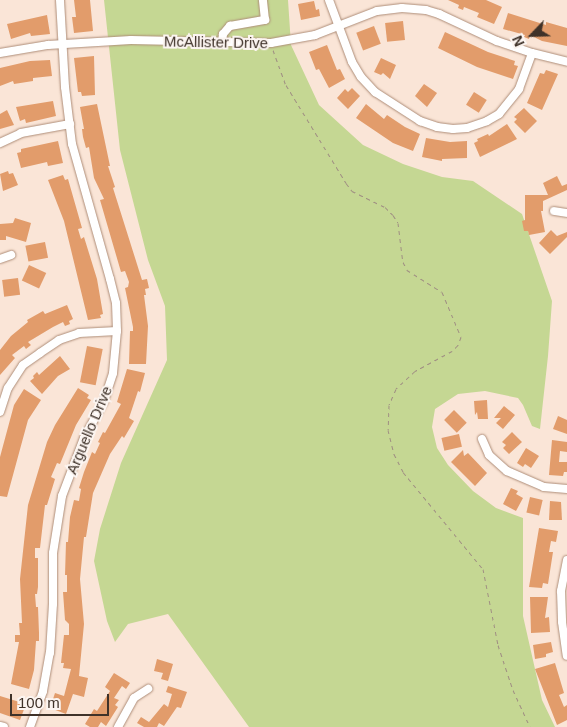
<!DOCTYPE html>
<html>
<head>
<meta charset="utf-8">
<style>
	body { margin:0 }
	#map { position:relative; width:567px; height:727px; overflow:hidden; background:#fae5d7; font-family:Helvetica,sans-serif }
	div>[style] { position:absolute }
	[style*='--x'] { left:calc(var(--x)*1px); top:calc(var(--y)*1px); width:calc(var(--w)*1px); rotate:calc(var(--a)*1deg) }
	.green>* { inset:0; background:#c5d793 }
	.building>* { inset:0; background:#e29c6b; transform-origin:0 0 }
	.path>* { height:1px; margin-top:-0.5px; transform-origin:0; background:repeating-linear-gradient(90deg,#9f8e82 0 4px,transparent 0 8px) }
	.roads { filter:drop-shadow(0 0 1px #ae8d78) drop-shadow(0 0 1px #ae8d78) }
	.minor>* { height:8px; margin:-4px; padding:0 4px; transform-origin:4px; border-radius:4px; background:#fff }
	span { translate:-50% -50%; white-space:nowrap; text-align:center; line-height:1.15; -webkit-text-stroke:4px #fcf5f1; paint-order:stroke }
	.street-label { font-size:15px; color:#3f3229 }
	.north { position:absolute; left:507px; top:10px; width:50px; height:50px; -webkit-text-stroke:4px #fcf5f1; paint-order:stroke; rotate:246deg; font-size:14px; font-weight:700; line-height:20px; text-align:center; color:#3f3229 }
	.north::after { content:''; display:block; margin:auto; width:18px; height:22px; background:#3f3229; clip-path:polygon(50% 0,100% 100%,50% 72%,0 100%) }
	.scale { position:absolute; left:10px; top:694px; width:99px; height:22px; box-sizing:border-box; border:2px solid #3f3229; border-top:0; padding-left:6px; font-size:15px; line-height:18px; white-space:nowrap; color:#3f3229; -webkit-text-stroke:4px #fcf5f1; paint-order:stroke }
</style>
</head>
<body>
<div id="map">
	<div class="green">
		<i style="clip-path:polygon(104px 0,288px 0,291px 45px,319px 105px,363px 145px,403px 164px,442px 177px,473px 181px,522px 214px,552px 301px,548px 356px,540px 429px,532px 426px,523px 405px,518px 398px,485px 391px,458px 394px,435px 409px,432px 427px,437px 448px,448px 465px,473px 491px,496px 508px,523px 518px,523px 616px,542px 700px,555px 727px,249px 727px,168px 614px,128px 624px,115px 642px,107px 621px,94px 561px,100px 529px,121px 463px,167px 360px,165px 306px,148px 260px,120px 150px)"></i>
	</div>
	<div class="building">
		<i style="clip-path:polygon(74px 0,90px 0,93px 31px,74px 33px,72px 17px,76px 17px)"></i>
		<i style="clip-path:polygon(448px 0,486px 0,502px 7px,494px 24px,477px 17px,479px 13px,464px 7px,463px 10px,458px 8px,459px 5px)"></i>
		<i style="clip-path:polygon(314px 1px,316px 10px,319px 9px,320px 16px,301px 20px,298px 4px)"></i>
		<i style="clip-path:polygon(508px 13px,546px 25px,546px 22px,567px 28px,567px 46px,542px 41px,530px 35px,529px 39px,524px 37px,525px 35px,503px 29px)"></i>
		<i style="clip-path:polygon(47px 15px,50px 34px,31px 36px,30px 33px,11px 39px,7px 24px)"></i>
		<i style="left:403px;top:21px;width:19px;height:18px;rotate:84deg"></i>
		<i style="left:374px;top:26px;width:19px;height:19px;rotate:69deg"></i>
		<i style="clip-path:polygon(445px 32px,488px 52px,515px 61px,514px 65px,518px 66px,513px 79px,477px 67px,438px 48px)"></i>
		<i style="clip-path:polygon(327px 45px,337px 70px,340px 69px,345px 79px,329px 88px,319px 69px,316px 70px,309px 52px)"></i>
		<i style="clip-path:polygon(94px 56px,95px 95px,82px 96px,81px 92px,78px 92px,74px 58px)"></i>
		<i style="clip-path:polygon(381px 58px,396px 65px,390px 79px,383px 73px,381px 75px,374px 72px)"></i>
		<i style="clip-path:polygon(50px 60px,52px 76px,33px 78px,33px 81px,14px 84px,13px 81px,0 86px,0 68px,30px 61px)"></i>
		<i style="clip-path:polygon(546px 70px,558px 74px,542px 110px,527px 103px,540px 73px,544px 74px)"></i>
		<i style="clip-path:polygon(424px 84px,437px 93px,427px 107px,415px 96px)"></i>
		<i style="clip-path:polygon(352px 88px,360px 96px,348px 109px,337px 98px,345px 89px,348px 92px)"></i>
		<i style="left:474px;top:92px;width:15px;height:15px;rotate:32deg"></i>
		<i style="clip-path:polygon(53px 101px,56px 116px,26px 123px,25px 119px,20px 121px,16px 107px)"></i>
		<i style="clip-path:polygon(97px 104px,110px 166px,108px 166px,115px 187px,113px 188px,142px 280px,147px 279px,149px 288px,145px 289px,146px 295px,144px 295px,148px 326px,146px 364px,129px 364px,130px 331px,133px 331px,133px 327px,125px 288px,128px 287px,129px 282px,125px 271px,121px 272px,100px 200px,104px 199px,94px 178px,89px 147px,86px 148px,83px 137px,82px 129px,84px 129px,80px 107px)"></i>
		<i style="clip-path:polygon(366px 104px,384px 119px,387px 115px,405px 127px,420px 134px,413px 151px,393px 143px,356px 118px)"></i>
		<i style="clip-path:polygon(524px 108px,537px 121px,525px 133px,514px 122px,517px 119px,514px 117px)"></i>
		<i style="clip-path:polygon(7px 110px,14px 125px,0 129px,0 114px)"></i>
		<i style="clip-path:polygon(507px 124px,517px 139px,480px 157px,474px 143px,478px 141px,477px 139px,488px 134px,489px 136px)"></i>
		<i style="clip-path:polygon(426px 138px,450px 142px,467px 141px,467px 158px,442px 159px,442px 161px,422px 157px)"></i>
		<i style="clip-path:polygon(58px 141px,63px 163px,48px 166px,47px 162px,21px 168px,17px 153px,21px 152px,21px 149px)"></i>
		<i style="clip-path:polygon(8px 171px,9px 174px,13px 173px,18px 185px,3px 191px,0 174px)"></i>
		<i style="clip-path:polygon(63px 175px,65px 180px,68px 179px,82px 228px,78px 229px,81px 239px,84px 237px,97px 279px,103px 314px,100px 315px,101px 318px,88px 320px,64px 221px,48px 180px)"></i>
		<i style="clip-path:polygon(557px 176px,562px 186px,567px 184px,567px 190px,543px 201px,543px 211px,541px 211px,545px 232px,529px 235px,528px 231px,524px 231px,522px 221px,525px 220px,525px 195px,548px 195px,543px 183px)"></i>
		<i style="clip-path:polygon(15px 218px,31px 223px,26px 242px,6px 236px,6px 240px,0 240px,0 224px,13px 223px)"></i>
		<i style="clip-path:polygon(551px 230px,557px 236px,567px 232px,567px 237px,550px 254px,539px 243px)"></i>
		<i style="left:45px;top:242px;width:16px;height:20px;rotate:79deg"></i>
		<i style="left:29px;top:265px;width:19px;height:17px;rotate:25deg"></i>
		<i style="left:18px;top:278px;width:17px;height:16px;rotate:83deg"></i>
		<i style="clip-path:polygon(67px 305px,73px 319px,69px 321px,70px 324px,65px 326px,63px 322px,53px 327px,28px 342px,31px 345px,26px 349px,24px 346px,12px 355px,15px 358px,0 375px,0 350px,11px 336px,28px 322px,27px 320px,43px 311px,45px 314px)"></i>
		<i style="left:87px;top:346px;width:16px;height:37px;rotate:11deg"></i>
		<i style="clip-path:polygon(60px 356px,70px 369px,58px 376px,42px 394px,30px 381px,34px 378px,33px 376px,37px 372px,39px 375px)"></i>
		<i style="clip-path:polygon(127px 369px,145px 373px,140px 392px,138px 391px,129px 418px,134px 421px,124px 438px,122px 436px,110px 454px,93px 493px,86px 537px,84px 537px,80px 579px,84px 624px,79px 676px,88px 678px,84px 697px,73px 694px,66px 714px,50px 708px,55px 693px,64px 696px,71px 669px,63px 668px,64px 663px,61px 663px,64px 635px,69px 635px,69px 624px,65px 620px,63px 592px,67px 592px,67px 575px,65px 575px,66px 542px,68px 542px,70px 517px,74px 500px,79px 501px,81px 489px,79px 488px,84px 472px,92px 452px,95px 454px,100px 443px,98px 442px,103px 432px,105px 433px,121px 404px,117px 402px)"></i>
		<i style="clip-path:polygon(78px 388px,89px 395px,87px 398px,91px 400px,76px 425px,60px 464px,57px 463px,51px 477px,55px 479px,47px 505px,45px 505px,40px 548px,35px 548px,35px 558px,38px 558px,38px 587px,37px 594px,35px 594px,36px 607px,38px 607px,39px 633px,39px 641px,36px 641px,34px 670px,29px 689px,11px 684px,19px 642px,15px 642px,15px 635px,20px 635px,19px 623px,22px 623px,20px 579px,28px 505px,47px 442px,55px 425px)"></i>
		<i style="clip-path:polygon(24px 389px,41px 400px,28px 420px,7px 497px,0 496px,0 457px,14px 405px)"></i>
		<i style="clip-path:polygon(487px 400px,488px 419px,478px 419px,477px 412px,475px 415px,474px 401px)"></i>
		<i style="clip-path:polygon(504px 406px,515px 415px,503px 429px,496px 423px,501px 418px,494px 418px)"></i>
		<i style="left:454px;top:410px;width:18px;height:14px;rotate:45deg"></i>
		<i style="clip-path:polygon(558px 416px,567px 420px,567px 434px,553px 429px)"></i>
		<i style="clip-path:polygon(512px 432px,522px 442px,509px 454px,503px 448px,506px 445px,502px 442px)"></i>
		<i style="left:459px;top:434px;width:13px;height:18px;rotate:77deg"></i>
		<i style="clip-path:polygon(552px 440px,567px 442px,567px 452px,560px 451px,559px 462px,567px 462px,567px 472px,564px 472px,563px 476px,549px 475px)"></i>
		<i style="clip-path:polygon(526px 448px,539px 456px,531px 468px,525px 464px,523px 467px,517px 463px)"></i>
		<i style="clip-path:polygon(463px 450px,464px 456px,468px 453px,487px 473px,475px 486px,451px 462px)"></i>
		<i style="clip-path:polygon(511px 488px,518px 491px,516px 494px,523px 498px,516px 511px,503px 504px)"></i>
		<i style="left:530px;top:497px;width:13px;height:16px;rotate:13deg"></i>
		<i style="clip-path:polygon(550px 501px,561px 502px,562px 520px,549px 520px)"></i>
		<i style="clip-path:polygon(539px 528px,558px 531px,556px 542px,551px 541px,549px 552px,553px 552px,548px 584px,543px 583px,542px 588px,529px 587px)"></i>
		<i style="clip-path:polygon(530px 597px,548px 597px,545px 618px,549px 617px,550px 632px,531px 633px)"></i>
		<i style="clip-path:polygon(551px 642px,553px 652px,546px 654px,546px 657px,535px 659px,533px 645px)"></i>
		<i style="clip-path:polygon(157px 659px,173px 664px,168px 681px,161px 679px,163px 673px,154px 671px)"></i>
		<i style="clip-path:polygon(555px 663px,564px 693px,559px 695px,564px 707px,567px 705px,567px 720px,557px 725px,535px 669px)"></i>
		<i style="clip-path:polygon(114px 673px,130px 683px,126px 689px,122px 686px,114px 698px,119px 700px,115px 705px,118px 707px,106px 726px,101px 722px,98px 727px,90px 727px,85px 724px,94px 709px,97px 711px,110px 691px,105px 687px)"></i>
		<i style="clip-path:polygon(168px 686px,187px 692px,181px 708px,177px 707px,164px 726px,159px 723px,157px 727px,144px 727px,137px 723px,141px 717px,149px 722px,164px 704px,168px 707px,172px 694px,166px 692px)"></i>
		<i style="clip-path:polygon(0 696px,26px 704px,20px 720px,0 713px)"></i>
	</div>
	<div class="path">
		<i style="--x:273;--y:50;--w:37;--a:70"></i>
		<i style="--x:286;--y:85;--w:115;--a:58.5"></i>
		<i style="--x:346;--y:183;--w:10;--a:53"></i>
		<i style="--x:352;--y:191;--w:37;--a:26"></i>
		<i style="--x:385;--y:207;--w:11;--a:45"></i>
		<i style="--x:393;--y:215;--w:9;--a:58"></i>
		<i style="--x:398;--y:223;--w:39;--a:83"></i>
		<i style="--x:403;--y:262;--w:9;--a:63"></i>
		<i style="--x:407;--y:270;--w:41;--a:32.2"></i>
		<i style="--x:442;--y:292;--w:49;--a:67.1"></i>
		<i style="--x:461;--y:337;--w:9;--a:111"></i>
		<i style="--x:458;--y:345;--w:8;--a:135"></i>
		<i style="--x:452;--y:351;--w:42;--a:151.6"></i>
		<i style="--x:415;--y:371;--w:26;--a:137"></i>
		<i style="--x:396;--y:389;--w:17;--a:114"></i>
		<i style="--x:389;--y:405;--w:25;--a:92"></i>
		<i style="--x:388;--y:430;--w:25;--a:76"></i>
		<i style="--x:394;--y:454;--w:20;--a:63"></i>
		<i style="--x:403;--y:472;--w:126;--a:50.5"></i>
		<i style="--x:483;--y:569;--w:77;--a:78.8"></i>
		<i style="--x:498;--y:645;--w:47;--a:71.6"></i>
		<i style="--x:513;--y:690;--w:41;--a:65.3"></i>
	</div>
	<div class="roads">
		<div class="minor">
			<i style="--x:329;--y:0;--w:66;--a:69.6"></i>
			<i style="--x:352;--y:62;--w:17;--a:59"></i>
			<i style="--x:361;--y:77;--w:21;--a:47"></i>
			<i style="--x:375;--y:92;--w:54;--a:32.8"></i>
			<i style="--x:420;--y:121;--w:18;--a:19"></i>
			<i style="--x:437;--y:127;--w:16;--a:7"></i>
			<i style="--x:453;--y:129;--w:14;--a:-4"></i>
			<i style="--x:467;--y:128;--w:21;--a:-19"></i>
			<i style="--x:487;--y:121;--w:14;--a:-30"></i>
			<i style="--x:499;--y:114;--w:32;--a:-51"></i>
			<i style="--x:519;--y:89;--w:38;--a:-70"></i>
			<i style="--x:222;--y:43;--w:9;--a:-84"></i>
			<i style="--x:223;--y:34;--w:11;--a:-49"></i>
			<i style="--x:230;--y:26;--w:36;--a:-10"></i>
			<i style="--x:265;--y:20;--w:20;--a:-96"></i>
			<i style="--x:0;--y:53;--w:49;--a:-9.5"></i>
			<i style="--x:48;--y:45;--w:83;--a:-3.4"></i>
			<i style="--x:131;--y:40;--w:140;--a:1.2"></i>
			<i style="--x:271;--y:43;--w:45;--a:-10.3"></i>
			<i style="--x:315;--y:35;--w:66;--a:-21.2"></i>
			<i style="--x:377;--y:11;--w:25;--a:-7"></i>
			<i style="--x:402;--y:8;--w:24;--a:5"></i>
			<i style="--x:426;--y:10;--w:14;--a:17"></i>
			<i style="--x:439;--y:14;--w:64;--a:25"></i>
			<i style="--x:497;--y:41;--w:37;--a:19"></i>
			<i style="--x:532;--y:53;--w:36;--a:14"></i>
			<i style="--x:0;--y:143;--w:23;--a:-25"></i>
			<i style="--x:21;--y:133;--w:50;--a:-10.4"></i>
			<i style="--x:554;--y:211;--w:13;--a:9"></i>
			<i style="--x:0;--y:259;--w:12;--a:-20"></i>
			<i style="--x:0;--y:412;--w:25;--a:-72"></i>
			<i style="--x:8;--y:388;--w:27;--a:-57"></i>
			<i style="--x:23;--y:365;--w:21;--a:-35"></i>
			<i style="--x:40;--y:353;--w:23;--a:-34"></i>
			<i style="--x:59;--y:340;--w:21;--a:-19"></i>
			<i style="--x:79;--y:333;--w:38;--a:-3"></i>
			<i style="--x:482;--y:439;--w:17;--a:66"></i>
			<i style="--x:489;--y:455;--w:24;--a:42"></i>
			<i style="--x:507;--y:471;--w:40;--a:23.4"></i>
			<i style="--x:544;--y:487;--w:23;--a:5"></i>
			<i style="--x:567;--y:560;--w:32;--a:101"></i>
			<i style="--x:561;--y:591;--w:31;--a:88"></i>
			<i style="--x:562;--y:622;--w:34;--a:82"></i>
			<i style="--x:0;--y:726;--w:4;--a:14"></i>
			<i style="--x:30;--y:727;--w:38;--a:-70"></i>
			<i style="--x:43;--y:691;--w:39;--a:-80"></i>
			<i style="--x:50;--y:653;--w:49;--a:-86.5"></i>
			<i style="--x:53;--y:604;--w:51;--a:-90"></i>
			<i style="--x:53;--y:553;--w:58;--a:-81"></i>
			<i style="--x:62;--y:496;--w:62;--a:-69.2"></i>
			<i style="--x:84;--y:438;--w:42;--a:-61.6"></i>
			<i style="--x:104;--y:401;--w:29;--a:-72"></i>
			<i style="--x:113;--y:373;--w:42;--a:-84.6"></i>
			<i style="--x:117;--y:331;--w:28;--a:-92"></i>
			<i style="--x:116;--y:303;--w:25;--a:-104"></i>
			<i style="--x:110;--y:279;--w:140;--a:-105.7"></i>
			<i style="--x:72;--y:144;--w:57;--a:-97"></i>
			<i style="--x:65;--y:87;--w:87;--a:-93.3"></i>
			<i style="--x:118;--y:727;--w:33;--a:-61"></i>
			<i style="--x:134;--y:698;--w:17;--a:-33"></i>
		</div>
	</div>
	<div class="street-label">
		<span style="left:216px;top:42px;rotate:1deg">McAllister Drive</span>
		<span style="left:89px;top:430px;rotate:-67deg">Arguello Drive</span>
	</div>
	<div class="north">N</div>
	<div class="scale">100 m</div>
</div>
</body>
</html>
